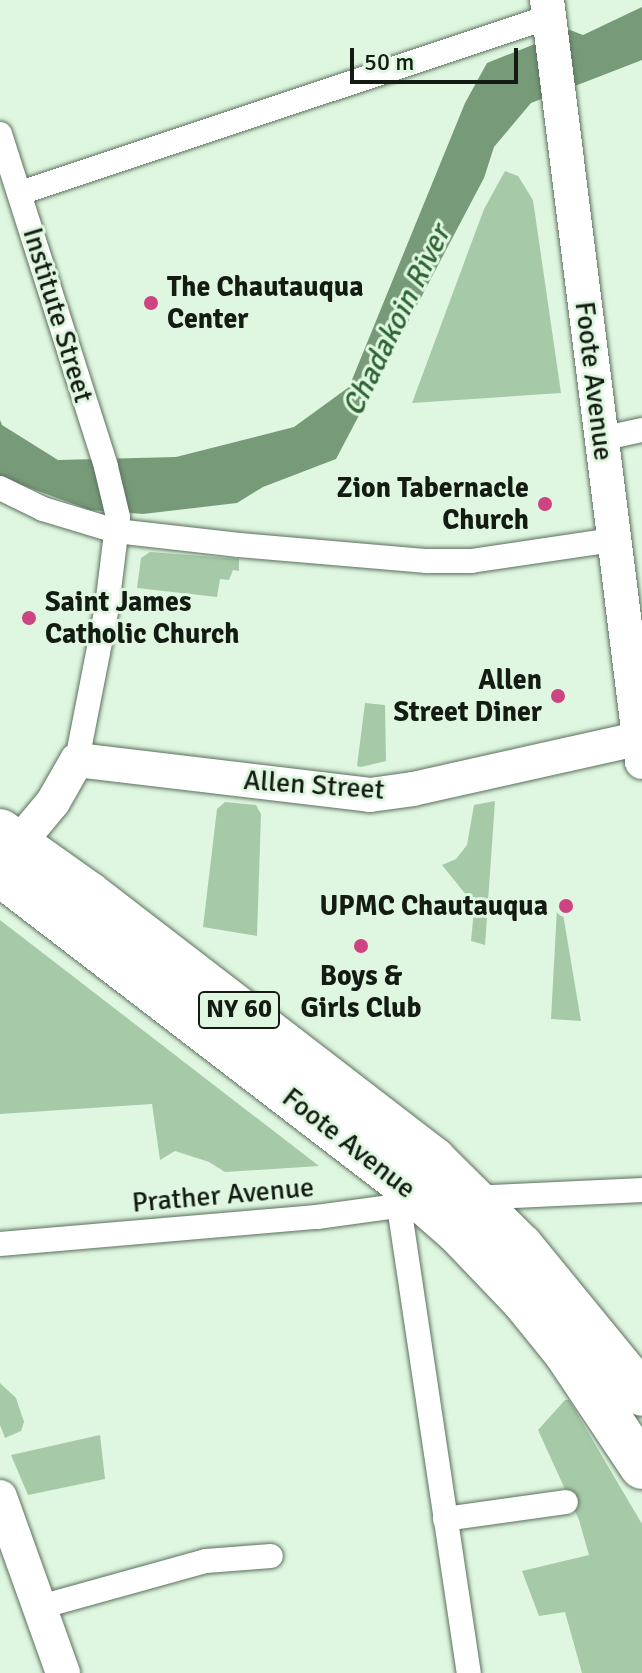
<!DOCTYPE html>
<html>
<head>
<meta charset="utf-8">
<style>
	body { margin:0 }
	#map { position:relative; width:642px; height:1673px; overflow:hidden; background:#dff7e0; font-family:Signika,sans-serif }
	div>[style] { position:absolute }
	[style*='--x'] { left:calc(var(--x)*1px); top:calc(var(--y)*1px); width:calc(var(--w)*1px); rotate:calc(var(--a)*1deg) }
	.green>* { inset:0; background:#a6caa8 }
	.water>* { inset:0; background:#779b79 }
	.roads { filter:drop-shadow(0 0 2px #5b705d) drop-shadow(0 0 2px #5b705d) }
	.street>* { height:24px; margin:-12px; padding:0 12px; transform-origin:12px; border-radius:12px; background:#fff }
	.secondary>* { height:34px; margin:-17px; padding:0 17px; transform-origin:17px; border-radius:17px; background:#fff }
	.highway>* { height:44px; margin:-22px; padding:0 22px; transform-origin:22px; border-radius:22px; background:#fff }
	.dots>* { width:22px; height:22px; translate:-50% -50%; box-sizing:border-box; border:4px solid #dff7e0; border-radius:50% }
	span { translate:-50% -50%; white-space:nowrap; text-align:center; line-height:1.15; -webkit-text-stroke:6px #dff7e0; paint-order:stroke }
	.shield-label span { padding:2px 6px; background:#dff7e0; border:2px solid; border-radius:6px; -webkit-text-stroke-width:0 }
	.shield-label { font-size:26px; color:#131b13; font-weight:700 }
	.poi-label { font-size:28px; color:#131b13; font-weight:700 }
	.left { translate:0 -50%; text-align:left }
	.right { translate:-100% -50%; text-align:right }
	.street-label { font-size:28px; color:#131b13 }
	.water-label { font-size:30px; color:#2e6436; font-style:italic }
	.scale { position:absolute; left:350px; top:48px; width:168px; height:36px; box-sizing:border-box; border:4px solid #131b13; border-top:0; padding-left:10px; font-size:24px; line-height:28px; white-space:nowrap; color:#131b13; -webkit-text-stroke:6px #dff7e0; paint-order:stroke }
</style>
</head>
<body>
<div id="map">
	<div class="green">
		<i style="clip-path:polygon(505px 171px,518px 176px,533px 200px,561px 393px,412px 403px,484px 209px)"></i>
		<i style="clip-path:polygon(150px 552px,239px 559px,239px 571px,233px 570px,229px 580px,220px 579px,217px 597px,137px 588px,141px 558px)"></i>
		<i style="clip-path:polygon(365px 703px,385px 705px,386px 761px,361px 767px,357px 766px)"></i>
		<i style="clip-path:polygon(495px 801px,485px 945px,471px 941px,474px 910px,471px 901px,442px 865px,456px 859px,467px 845px,474px 805px)"></i>
		<i style="clip-path:polygon(225px 802px,256px 805px,261px 814px,257px 936px,203px 927px,217px 809px)"></i>
		<i style="clip-path:polygon(557px 908px,562px 908px,581px 1021px,551px 1019px)"></i>
		<i style="clip-path:polygon(0 920px,319px 1166px,225px 1172px,209px 1162px,175px 1151px,160px 1160px,152px 1104px,0 1114px)"></i>
		<i style="clip-path:polygon(0 1383px,16px 1398px,24px 1422px,21px 1431px,5px 1438px,0 1425px)"></i>
		<i style="clip-path:polygon(565px 1400px,569px 1400px,642px 1524px,642px 1673px,582px 1673px,565px 1612px,539px 1616px,522px 1571px,589px 1555px,579px 1520px,538px 1430px)"></i>
		<i style="clip-path:polygon(100px 1435px,105px 1479px,28px 1495px,11px 1455px)"></i>
	</div>
	<div class="water">
		<i style="clip-path:polygon(642px 7px,642px 60px,531px 103px,494px 147px,484px 178px,336px 459px,263px 487px,237px 503px,143px 514px,90px 510px,0 477px,0 420px,2px 425px,58px 460px,176px 457px,294px 427px,349px 387px,465px 103px,487px 63px,570px 30px,583px 35px)"></i>
	</div>
	<div class="roads">
		<div class="street">
			<i style="--x:0;--y:134;--w:349;--a:72.3"></i>
			<i style="--x:106;--y:467;--w:51;--a:76.5"></i>
			<i style="--x:118;--y:517;--w:91;--a:97"></i>
			<i style="--x:107;--y:607;--w:156;--a:101.1"></i>
			<i style="--x:20;--y:193;--w:557;--a:-18.43"></i>
			<i style="--x:601;--y:439;--w:42;--a:-12.4"></i>
			<i style="--x:0;--y:488;--w:48;--a:26"></i>
			<i style="--x:43;--y:509;--w:76;--a:16.8"></i>
			<i style="--x:116;--y:531;--w:124;--a:6.5"></i>
			<i style="--x:239;--y:545;--w:189;--a:4.9"></i>
			<i style="--x:427;--y:561;--w:44;--a:0"></i>
			<i style="--x:471;--y:561;--w:144;--a:-8.4"></i>
			<i style="--x:472;--y:1198;--w:170;--a:-2.7"></i>
			<i style="--x:399;--y:1206;--w:472;--a:81.5"></i>
			<i style="--x:0;--y:1244;--w:318;--a:-4.9"></i>
			<i style="--x:317;--y:1217;--w:111;--a:-7.8"></i>
			<i style="--x:445;--y:1519;--w:122;--a:-8"></i>
			<i style="--x:40;--y:1607;--w:172;--a:-15.5"></i>
			<i style="--x:206;--y:1561;--w:65;--a:-4.4"></i>
		</div>
		<div class="secondary">
			<i style="--x:547;--y:0;--w:768;--a:82.89"></i>
			<i style="--x:3;--y:862;--w:78;--a:-50.2"></i>
			<i style="--x:53;--y:802;--w:48;--a:-60.3"></i>
			<i style="--x:77;--y:760;--w:295;--a:6.8"></i>
			<i style="--x:370;--y:795;--w:43;--a:-7.9"></i>
			<i style="--x:413;--y:789;--w:235;--a:-12.6"></i>
			<i style="--x:0;--y:1497;--w:187;--a:70.3"></i>
		</div>
		<div class="highway">
			<i style="--x:0;--y:831;--w:109;--a:35.3"></i>
			<i style="--x:89;--y:894;--w:436;--a:37.6"></i>
			<i style="--x:434;--y:1160;--w:122;--a:44.7"></i>
			<i style="--x:521;--y:1246;--w:191;--a:50.7"></i>
			<i style="--x:0;--y:874;--w:498;--a:37.5"></i>
			<i style="--x:395;--y:1177;--w:85;--a:41.2"></i>
			<i style="--x:459;--y:1233;--w:93;--a:46.3"></i>
			<i style="--x:523;--y:1300;--w:68;--a:50.9"></i>
			<i style="--x:566;--y:1353;--w:137;--a:56.3"></i>
		</div>
	</div>
	<div class="dots">
		<i style="left:151px;top:303px;background:#cc4481"></i>
		<i style="left:545px;top:504px;background:#cc4481"></i>
		<i style="left:29px;top:618px;background:#cc4481"></i>
		<i style="left:558px;top:696px;background:#cc4481"></i>
		<i style="left:566px;top:906px;background:#cc4481"></i>
		<i style="left:361px;top:946px;background:#cc4481"></i>
	</div>
	<div class="shield-label">
		<span style="left:239px;top:1010px">NY 60</span>
	</div>
	<div class="poi-label">
		<span class="left" style="left:167px;top:303px">The Chautauqua<br>Center</span>
		<span class="right" style="left:529px;top:504px">Zion Tabernacle<br>Church</span>
		<span class="left" style="left:45px;top:618px">Saint James<br>Catholic Church</span>
		<span class="right" style="left:542px;top:696px">Allen<br>Street Diner</span>
		<span class="right" style="left:548px;top:906px">UPMC Chautauqua</span>
		<span style="left:361px;top:992px">Boys &amp;<br>Girls Club</span>
	</div>
	<div class="street-label">
		<span style="left:58px;top:315px;rotate:73deg">Institute Street</span>
		<span style="left:594px;top:381px;rotate:83deg">Foote Avenue</span>
		<span style="left:314px;top:785px;rotate:4deg">Allen Street</span>
		<span style="left:349px;top:1143px;rotate:38deg">Foote Avenue</span>
		<span style="left:223px;top:1195px;rotate:-5deg">Prather Avenue</span>
	</div>
	<div class="water-label">
		<span style="left:397px;top:321px;rotate:-64deg">Chadakoin River</span>
	</div>
	<div class="scale">50 m</div>
</div>
</body>
</html>
